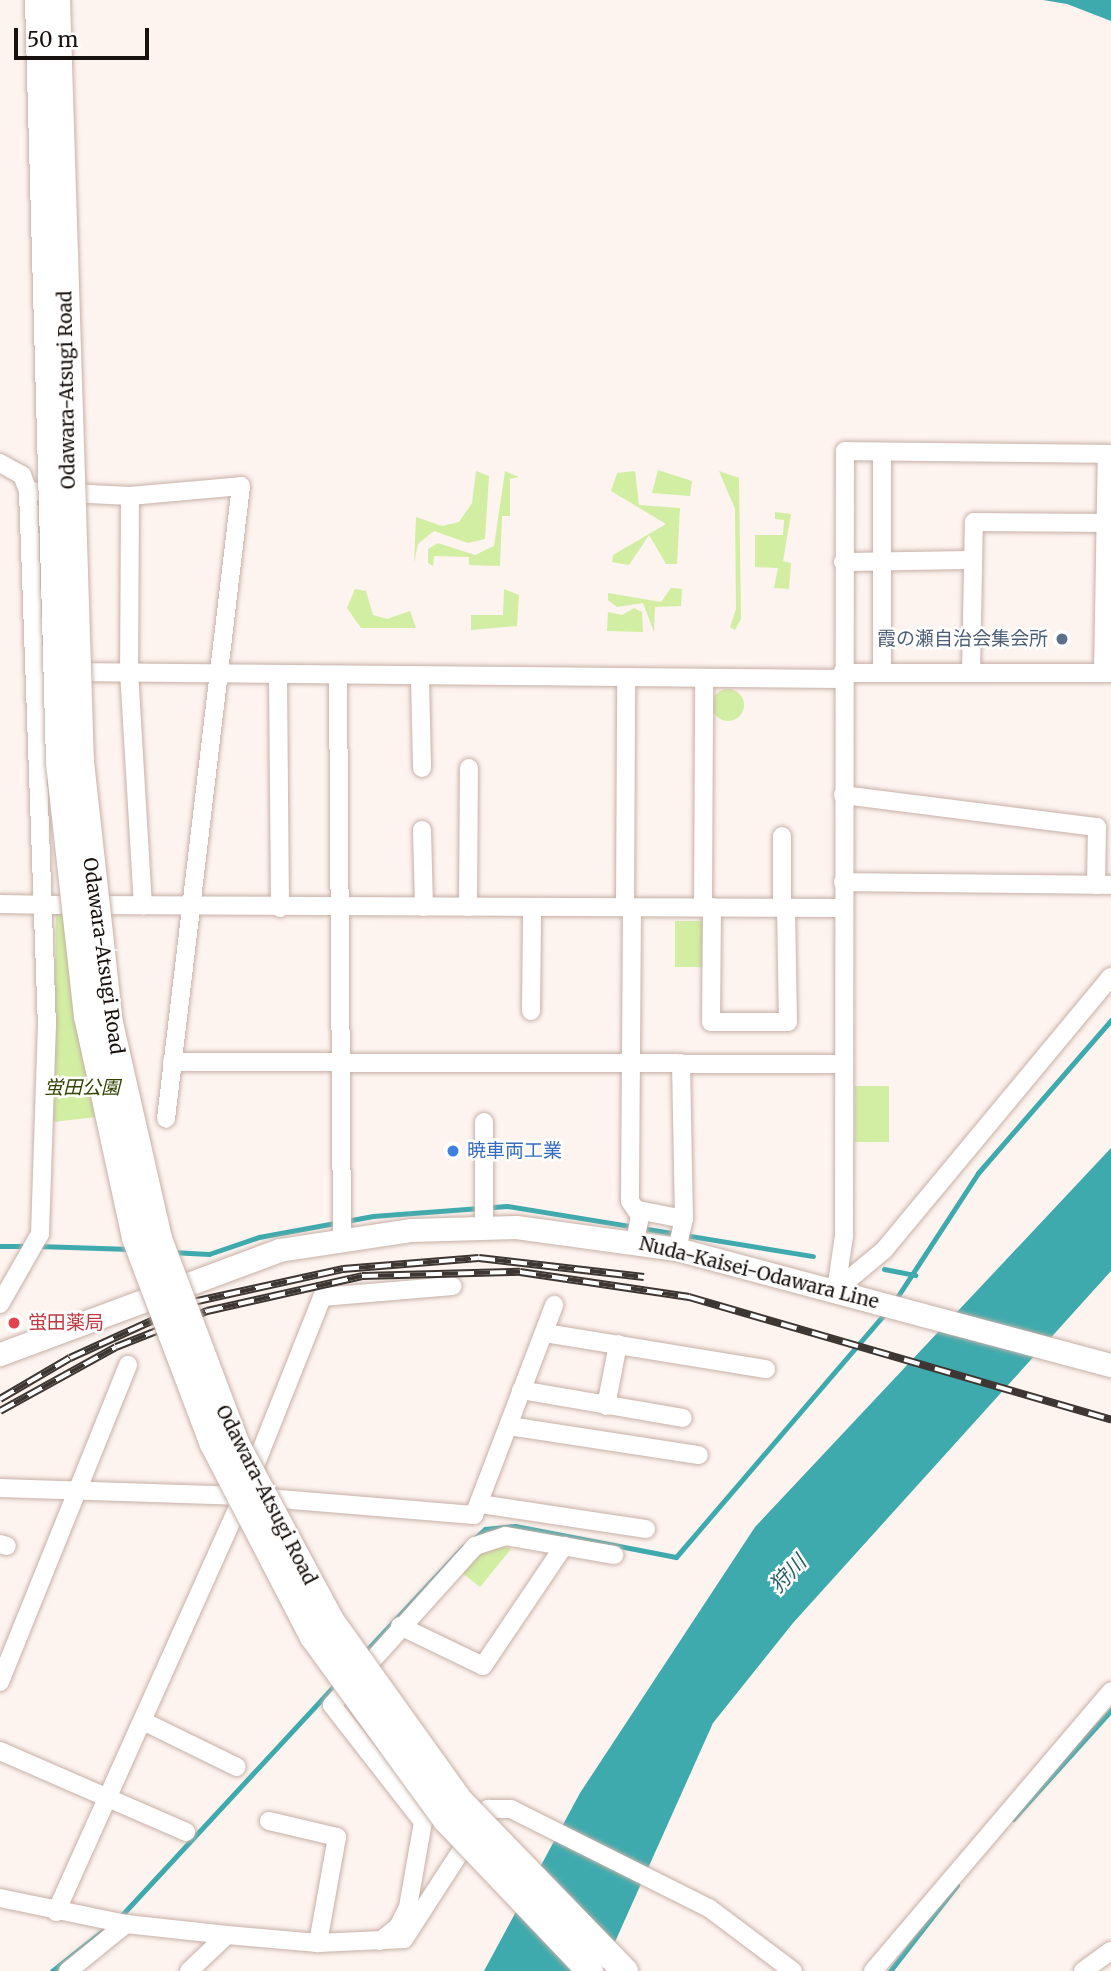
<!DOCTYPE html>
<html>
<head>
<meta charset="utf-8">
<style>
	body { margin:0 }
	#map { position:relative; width:1111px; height:1971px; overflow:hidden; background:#fdf3ef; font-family:Merriweather,"Noto Sans JP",serif }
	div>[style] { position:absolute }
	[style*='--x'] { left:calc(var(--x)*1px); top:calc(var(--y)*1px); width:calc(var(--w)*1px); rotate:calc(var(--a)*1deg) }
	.green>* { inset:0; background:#d2eea3; transform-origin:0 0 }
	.round { border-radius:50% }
	.water>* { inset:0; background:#3faaae }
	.stream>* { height:5px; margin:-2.5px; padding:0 2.5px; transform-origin:2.5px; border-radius:2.5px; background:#3faaae }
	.roads { filter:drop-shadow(0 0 2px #c6b0a6) drop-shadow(0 0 2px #c6b0a6) }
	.minor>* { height:18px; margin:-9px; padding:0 9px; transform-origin:9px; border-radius:9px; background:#fff }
	.major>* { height:23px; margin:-11.5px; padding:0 11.5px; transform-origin:11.5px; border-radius:11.5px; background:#fff }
	.rail>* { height:8px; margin-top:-4px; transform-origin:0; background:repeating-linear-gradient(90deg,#fff 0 16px,#3d3632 0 32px); box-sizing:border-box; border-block:2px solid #3d3632 }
	.bridges { filter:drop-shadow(0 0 2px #c6b0a6) drop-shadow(0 0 2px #c6b0a6) }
	.highway-bridge>* { height:26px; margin:-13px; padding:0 13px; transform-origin:13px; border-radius:13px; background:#fff }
	.dots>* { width:19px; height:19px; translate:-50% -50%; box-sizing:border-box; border:4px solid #fff; border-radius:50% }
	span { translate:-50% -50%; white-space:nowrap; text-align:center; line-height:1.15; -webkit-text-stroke:5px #fff; paint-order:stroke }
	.street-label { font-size:19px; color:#18110d }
	.service-label { font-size:19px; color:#4e5e75 }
	.right { translate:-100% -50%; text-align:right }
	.park-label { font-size:19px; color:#314300; font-style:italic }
	.shop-label { font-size:19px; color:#366cbe }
	.left { translate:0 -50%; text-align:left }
	.health-label { font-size:19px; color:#be3a42 }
	.water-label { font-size:21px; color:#266062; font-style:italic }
	.scale { position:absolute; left:14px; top:28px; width:135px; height:32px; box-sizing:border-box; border:4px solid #18110d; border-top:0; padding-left:9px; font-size:21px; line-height:24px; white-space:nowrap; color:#18110d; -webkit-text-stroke:5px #fff; paint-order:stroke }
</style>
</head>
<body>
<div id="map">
	<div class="green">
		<i style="clip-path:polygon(658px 470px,692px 481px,690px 496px,652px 493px)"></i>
		<i style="clip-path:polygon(476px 471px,489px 476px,485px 539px,468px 543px,434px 531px,418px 544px,414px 563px,416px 517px,442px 526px,459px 522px,472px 503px)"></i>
		<i style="clip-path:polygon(505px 471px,519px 477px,510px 479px,510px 516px,502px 516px,500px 566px,469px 565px,469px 557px,434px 556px,433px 566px,428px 563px,428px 549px,438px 543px,475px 555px,494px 546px)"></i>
		<i style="clip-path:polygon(635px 471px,639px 505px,680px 508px,677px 564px,666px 564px,649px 535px,629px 565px,612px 562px,613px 555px,666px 524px,611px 491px,617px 473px)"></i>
		<i style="clip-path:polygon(719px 471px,739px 478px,741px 619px,735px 630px,730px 627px,736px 609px,735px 509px)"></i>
		<i style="clip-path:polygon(775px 512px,791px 514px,783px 561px,791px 563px,789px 589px,774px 588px,778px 568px,755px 567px,755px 535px,783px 535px,784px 520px,775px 519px)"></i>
		<i style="clip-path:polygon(671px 588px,682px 589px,681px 606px,655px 607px,654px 632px,643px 603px,617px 607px,608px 600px,608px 593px,661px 602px)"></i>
		<i style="clip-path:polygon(355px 589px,366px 591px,373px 615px,387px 619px,410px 611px,416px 628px,361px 628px,347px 608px)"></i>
		<i style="clip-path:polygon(504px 589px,519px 595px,517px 626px,471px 630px,471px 615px,503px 615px)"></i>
		<i style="clip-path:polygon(634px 608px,642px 612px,643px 632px,607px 631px,608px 612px,622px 615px)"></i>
		<i class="round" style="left:712px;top:689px;width:32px;height:32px"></i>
		<i style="clip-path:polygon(56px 913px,89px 913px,114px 1115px,53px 1122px)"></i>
		<i style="left:675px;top:921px;width:33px;height:46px"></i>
		<i style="left:889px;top:1086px;width:56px;height:34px;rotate:90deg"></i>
		<i style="clip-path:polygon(499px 1545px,511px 1549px,480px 1587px,462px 1573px,479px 1552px)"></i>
	</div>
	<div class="water">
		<i style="clip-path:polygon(1043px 0,1111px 0,1111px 21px,1067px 4px)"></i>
		<i style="clip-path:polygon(1111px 1148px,1111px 1271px,793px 1623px,713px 1723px,602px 1971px,484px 1971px,580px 1793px,755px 1527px)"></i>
	</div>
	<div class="stream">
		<i style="--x:0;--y:1246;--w:28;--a:0"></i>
		<i style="--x:38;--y:1246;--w:92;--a:1.9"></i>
		<i style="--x:171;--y:1252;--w:38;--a:3"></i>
		<i style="--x:209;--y:1254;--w:53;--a:-18.8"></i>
		<i style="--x:259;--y:1237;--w:116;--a:-10.4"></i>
		<i style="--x:373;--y:1216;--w:134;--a:-4.3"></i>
		<i style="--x:507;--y:1206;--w:310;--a:9.3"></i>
		<i style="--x:884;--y:1269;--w:32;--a:11"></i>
		<i style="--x:894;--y:1302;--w:154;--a:-56.9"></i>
		<i style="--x:978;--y:1173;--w:203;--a:-49"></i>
		<i style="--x:474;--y:1539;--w:15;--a:-42"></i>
		<i style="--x:485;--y:1529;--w:30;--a:-6"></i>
		<i style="--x:515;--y:1526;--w:164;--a:10.9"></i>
		<i style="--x:676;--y:1557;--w:323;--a:-49.4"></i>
		<i style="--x:365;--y:1652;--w:144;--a:-47"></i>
		<i style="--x:1013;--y:1819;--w:147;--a:-48"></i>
		<i style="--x:120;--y:1917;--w:319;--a:-47.2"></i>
		<i style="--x:52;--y:1971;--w:74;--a:-38.4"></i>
		<i style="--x:890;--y:1971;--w:109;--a:-52.1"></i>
	</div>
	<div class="roads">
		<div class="minor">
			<i style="--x:882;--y:452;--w:221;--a:90"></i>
			<i style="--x:0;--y:463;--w:25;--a:29"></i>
			<i style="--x:22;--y:475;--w:17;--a:69"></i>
			<i style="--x:130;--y:496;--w:175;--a:90.3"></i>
			<i style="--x:129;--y:671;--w:235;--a:86.6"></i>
			<i style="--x:843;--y:562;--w:130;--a:-0.9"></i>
			<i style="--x:68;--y:672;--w:774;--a:0.52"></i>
			<i style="--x:842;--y:673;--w:269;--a:0"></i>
			<i style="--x:971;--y:673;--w:151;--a:-88.9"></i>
			<i style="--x:974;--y:522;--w:131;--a:0.4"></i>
			<i style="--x:1103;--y:673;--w:219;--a:-89"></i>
			<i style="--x:278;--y:676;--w:232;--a:89.5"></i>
			<i style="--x:338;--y:677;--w:561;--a:89.59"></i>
			<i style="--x:420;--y:678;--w:90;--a:88.7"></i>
			<i style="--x:843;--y:795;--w:256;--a:7.2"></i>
			<i style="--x:1097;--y:827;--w:58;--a:91"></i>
			<i style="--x:422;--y:830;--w:77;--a:88.5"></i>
			<i style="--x:843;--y:882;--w:268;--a:0.6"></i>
			<i style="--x:0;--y:904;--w:58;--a:1"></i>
			<i style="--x:86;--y:905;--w:756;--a:0.23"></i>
			<i style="--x:468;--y:907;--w:139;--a:-89.6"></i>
			<i style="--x:625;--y:907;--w:229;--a:-89.7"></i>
			<i style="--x:632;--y:907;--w:294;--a:90.4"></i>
			<i style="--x:630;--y:1201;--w:18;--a:56"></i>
			<i style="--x:640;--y:1216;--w:25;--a:101"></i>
			<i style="--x:703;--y:907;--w:229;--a:-89.7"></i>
			<i style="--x:712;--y:907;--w:115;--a:90.5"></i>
			<i style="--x:711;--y:1022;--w:77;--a:0"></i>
			<i style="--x:788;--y:1022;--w:114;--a:-91"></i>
			<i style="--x:782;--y:908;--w:72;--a:-90"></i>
			<i style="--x:531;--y:1011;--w:104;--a:-89.4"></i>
			<i style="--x:172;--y:1062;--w:671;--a:0.17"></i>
			<i style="--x:484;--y:1122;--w:104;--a:90"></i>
			<i style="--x:638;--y:1210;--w:47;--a:11.1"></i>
			<i style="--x:677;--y:1249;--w:31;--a:-77"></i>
			<i style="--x:684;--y:1219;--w:156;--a:-91.1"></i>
			<i style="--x:836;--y:1290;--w:55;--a:-81.6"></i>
			<i style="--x:844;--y:1236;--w:785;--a:-89.93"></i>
			<i style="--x:845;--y:451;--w:266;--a:0.6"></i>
			<i style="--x:836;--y:1290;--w:62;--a:-39.8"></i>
			<i style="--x:884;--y:1250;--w:355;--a:-50.3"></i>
			<i style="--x:0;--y:1304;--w:81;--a:-60.3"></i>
			<i style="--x:40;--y:1234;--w:207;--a:-88.1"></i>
			<i style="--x:47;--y:1027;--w:536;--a:-92.03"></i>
			<i style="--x:28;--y:491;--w:102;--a:2.8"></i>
			<i style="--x:130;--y:496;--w:111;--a:-5.1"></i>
			<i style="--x:241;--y:486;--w:637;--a:96.76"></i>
			<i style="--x:545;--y:1333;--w:224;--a:9.3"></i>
			<i style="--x:521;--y:1390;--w:164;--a:9.8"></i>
			<i style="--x:606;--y:1406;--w:63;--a:-79"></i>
			<i style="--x:509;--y:1426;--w:192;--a:8.7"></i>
			<i style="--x:0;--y:1488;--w:243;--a:1.9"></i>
			<i style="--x:243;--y:1496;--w:232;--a:4.7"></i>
			<i style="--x:474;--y:1515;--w:225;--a:-69.1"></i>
			<i style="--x:480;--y:1504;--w:168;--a:8.6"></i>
			<i style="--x:0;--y:1544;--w:7;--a:16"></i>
			<i style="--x:400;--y:1626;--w:92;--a:25.7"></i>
			<i style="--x:483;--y:1666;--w:145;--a:-56"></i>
			<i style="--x:0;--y:1682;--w:342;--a:-68"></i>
			<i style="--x:145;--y:1722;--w:102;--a:26.1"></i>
			<i style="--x:0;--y:1751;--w:203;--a:23.5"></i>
			<i style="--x:269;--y:1821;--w:70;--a:13.2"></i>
			<i style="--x:337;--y:1837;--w:108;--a:100.2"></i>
			<i style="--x:0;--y:1898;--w:129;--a:11.7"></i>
			<i style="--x:126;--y:1924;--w:102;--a:6.2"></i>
			<i style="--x:227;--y:1935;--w:91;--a:5"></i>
			<i style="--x:318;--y:1943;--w:86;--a:-2.7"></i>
			<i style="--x:404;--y:1939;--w:155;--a:-57.1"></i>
			<i style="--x:488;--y:1809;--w:23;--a:0"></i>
			<i style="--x:511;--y:1809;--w:221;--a:26.6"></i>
			<i style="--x:709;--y:1908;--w:105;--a:36.9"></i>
			<i style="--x:56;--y:1912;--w:456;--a:-65.8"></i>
			<i style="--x:243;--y:1496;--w:214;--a:-68.3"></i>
			<i style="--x:322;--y:1297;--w:131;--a:-4.8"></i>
			<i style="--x:380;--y:1941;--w:23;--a:-38"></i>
			<i style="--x:398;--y:1927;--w:22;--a:-63"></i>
			<i style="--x:408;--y:1907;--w:86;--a:-80"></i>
			<i style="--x:423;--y:1822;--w:148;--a:-127.9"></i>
			<i style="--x:332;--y:1705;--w:214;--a:-48"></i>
			<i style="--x:475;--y:1546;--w:32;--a:-18"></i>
			<i style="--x:505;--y:1536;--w:111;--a:9.9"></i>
			<i style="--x:68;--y:1971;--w:75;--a:-39"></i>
			<i style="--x:189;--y:1971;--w:52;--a:-43.5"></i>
			<i style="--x:873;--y:1971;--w:367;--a:-49.6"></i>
			<i style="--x:1083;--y:1971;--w:34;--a:-36"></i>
		</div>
		<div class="major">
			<i style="--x:0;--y:1354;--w:298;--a:-20.4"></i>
			<i style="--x:279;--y:1250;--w:134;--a:-8.6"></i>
			<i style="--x:411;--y:1230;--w:105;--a:-1.6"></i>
			<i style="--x:516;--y:1227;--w:162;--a:7.8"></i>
			<i style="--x:677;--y:1249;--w:449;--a:15"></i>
		</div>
	</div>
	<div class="rail">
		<i style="--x:0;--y:1399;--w:81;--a:-30.4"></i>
		<i style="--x:70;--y:1358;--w:135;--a:-24.5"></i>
		<i style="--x:193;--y:1302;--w:154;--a:-12.4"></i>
		<i style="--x:343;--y:1269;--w:136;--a:-4.6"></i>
		<i style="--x:479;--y:1258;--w:166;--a:6.6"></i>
		<i style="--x:0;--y:1411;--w:132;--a:-28.9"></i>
		<i style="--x:116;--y:1347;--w:98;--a:-21.6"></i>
		<i style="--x:207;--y:1311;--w:159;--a:-12.7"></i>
		<i style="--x:362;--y:1276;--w:158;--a:-1.5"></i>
		<i style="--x:520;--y:1272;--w:171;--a:8.4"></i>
		<i style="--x:689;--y:1297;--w:440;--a:16.2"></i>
	</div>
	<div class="bridges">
		<div class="highway-bridge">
			<i style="--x:38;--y:0;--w:763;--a:88.42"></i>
			<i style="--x:59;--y:763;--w:255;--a:83.7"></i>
			<i style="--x:87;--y:1016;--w:227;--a:77.8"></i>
			<i style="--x:135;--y:1238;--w:220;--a:69.3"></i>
			<i style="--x:213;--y:1444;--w:217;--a:62.6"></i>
			<i style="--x:313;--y:1637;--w:226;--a:54"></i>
			<i style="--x:446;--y:1820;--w:209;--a:46.4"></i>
			<i style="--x:57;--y:0;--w:762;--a:88.2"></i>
			<i style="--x:81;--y:762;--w:263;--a:83.7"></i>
			<i style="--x:110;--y:1023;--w:221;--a:77.2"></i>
			<i style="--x:159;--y:1239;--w:220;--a:69.3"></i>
			<i style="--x:237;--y:1445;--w:201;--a:61.8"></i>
			<i style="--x:332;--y:1622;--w:220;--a:54.4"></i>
			<i style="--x:460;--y:1801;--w:237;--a:45.9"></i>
		</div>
	</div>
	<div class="dots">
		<i style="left:1062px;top:639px;background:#5c6f8a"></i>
		<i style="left:453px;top:1151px;background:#3f7fe0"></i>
		<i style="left:14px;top:1323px;background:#e0444e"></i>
	</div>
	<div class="street-label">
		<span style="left:67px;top:390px;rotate:-91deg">Odawara-Atsugi Road</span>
		<span style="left:103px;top:956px;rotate:82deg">Odawara-Atsugi Road</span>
		<span style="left:759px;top:1273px;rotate:14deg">Nuda-Kaisei-Odawara Line</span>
		<span style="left:266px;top:1495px;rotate:63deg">Odawara-Atsugi Road</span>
	</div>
	<div class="service-label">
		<span class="right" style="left:1048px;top:639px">霞の瀬自治会集会所</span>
	</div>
	<div class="park-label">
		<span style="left:82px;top:1088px">蛍田公園</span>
	</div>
	<div class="shop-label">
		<span class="left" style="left:467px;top:1151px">暁車両工業</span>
	</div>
	<div class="health-label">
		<span class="left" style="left:28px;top:1323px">蛍田薬局</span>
	</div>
	<div class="water-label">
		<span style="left:788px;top:1574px;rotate:-47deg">狩川</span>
	</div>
	<div class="scale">50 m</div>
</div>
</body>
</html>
